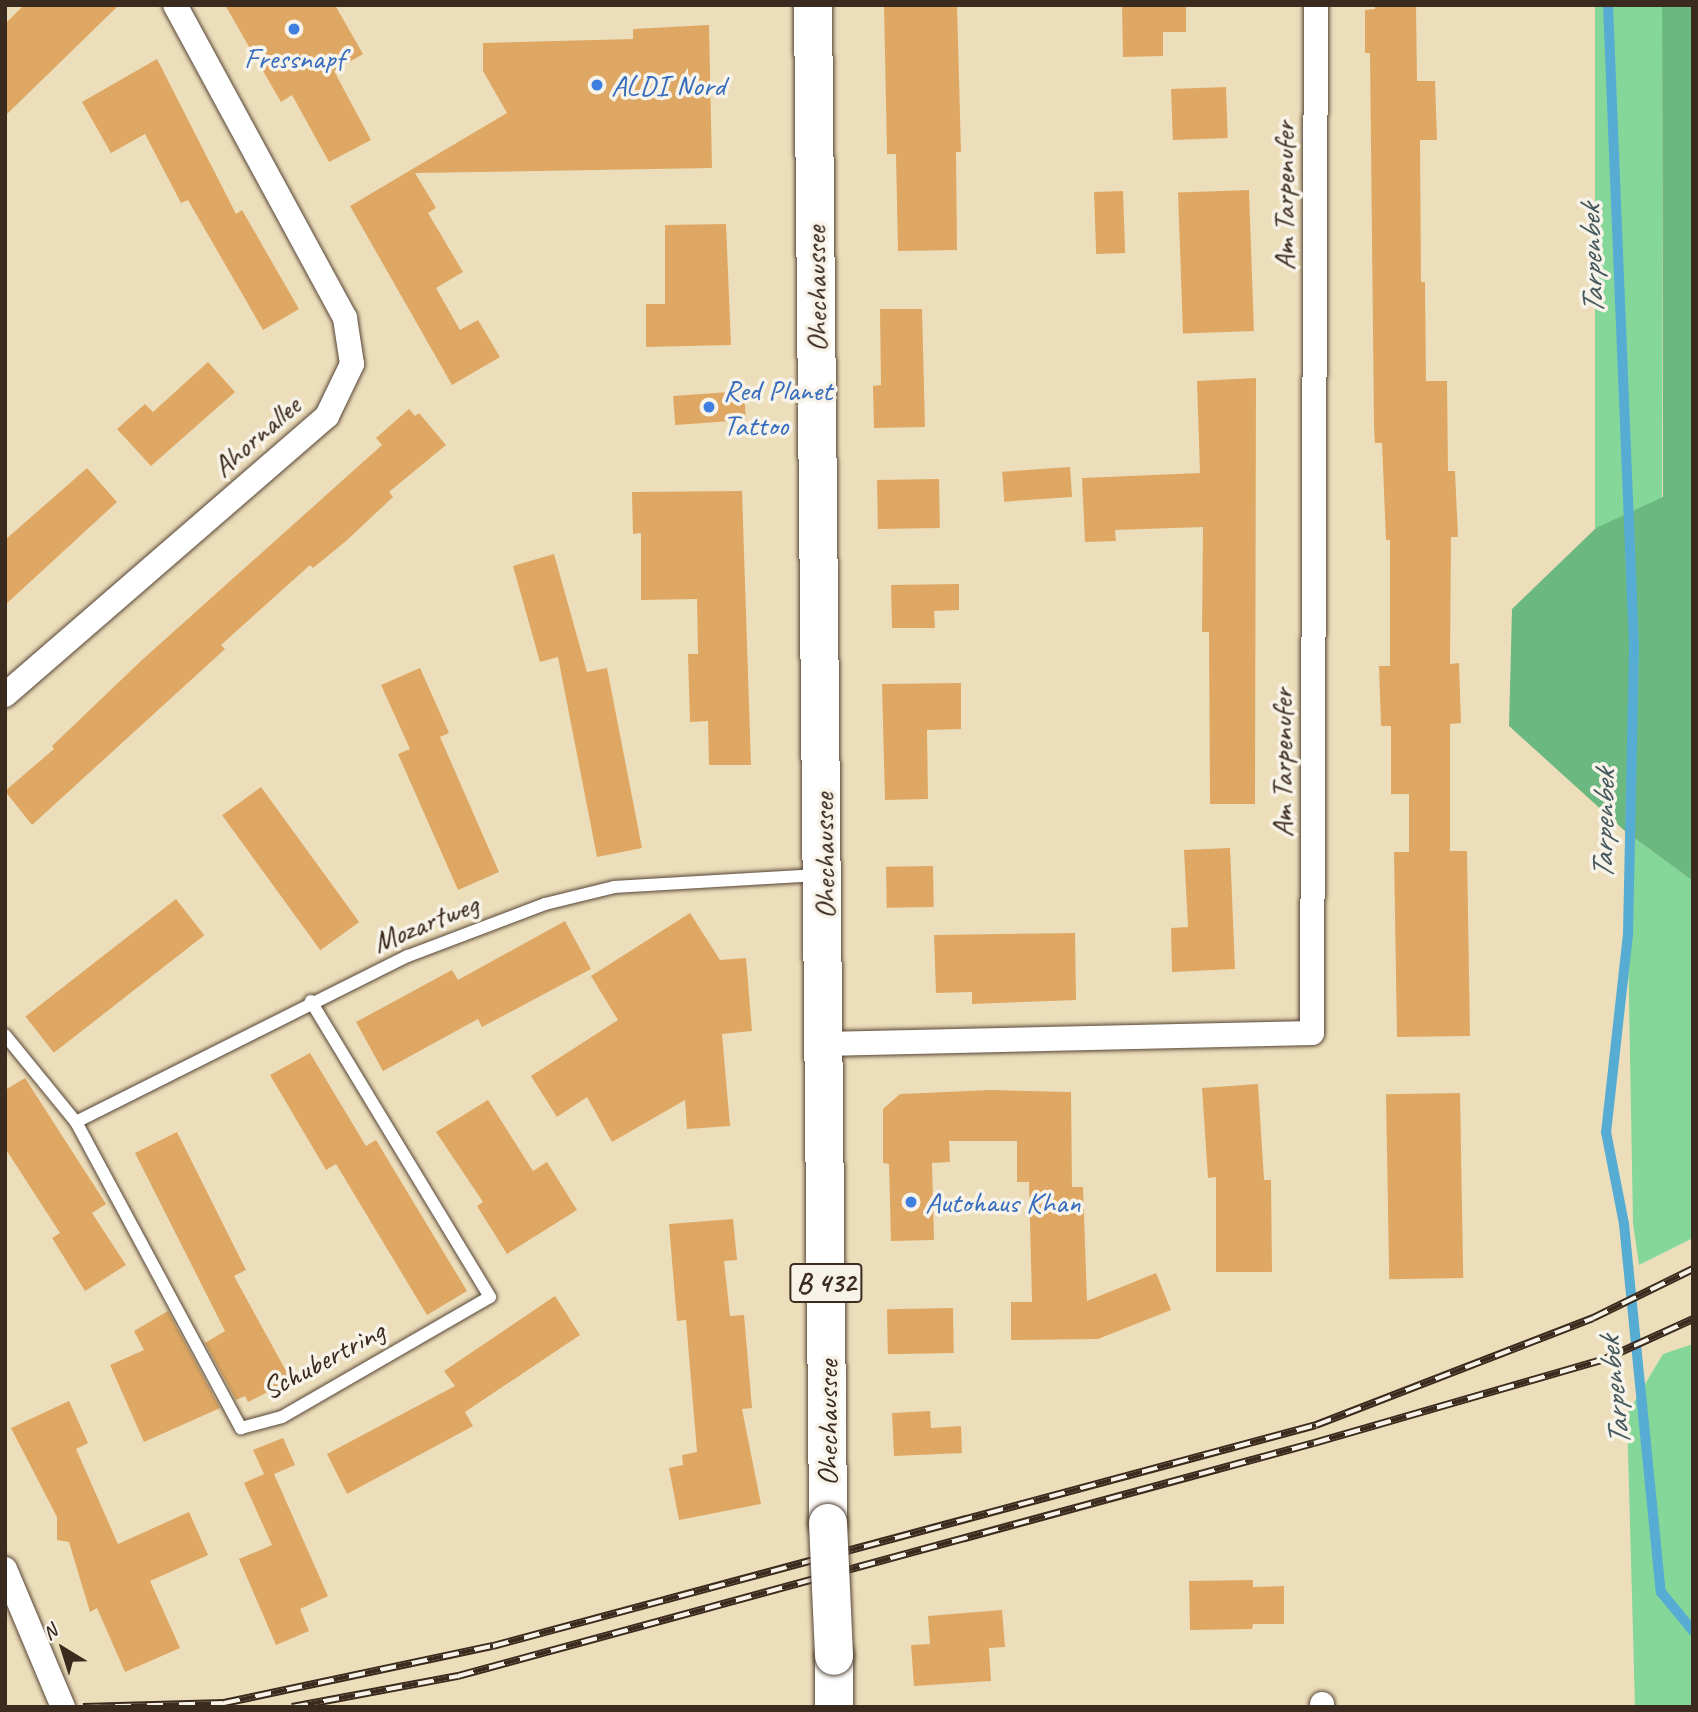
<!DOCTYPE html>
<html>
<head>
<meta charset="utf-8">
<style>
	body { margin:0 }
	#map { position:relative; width:1698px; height:1712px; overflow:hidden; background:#eddebb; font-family:Caveat,sans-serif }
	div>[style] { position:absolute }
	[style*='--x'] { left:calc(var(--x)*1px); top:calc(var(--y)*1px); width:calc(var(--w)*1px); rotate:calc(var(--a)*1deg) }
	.green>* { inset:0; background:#85d799; transform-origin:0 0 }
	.forest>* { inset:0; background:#6cb881 }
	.stream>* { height:10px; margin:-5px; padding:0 5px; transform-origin:5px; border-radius:5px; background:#57acd3 }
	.building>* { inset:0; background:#dea864; transform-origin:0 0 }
	.roads { filter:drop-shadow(0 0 2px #564536) drop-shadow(0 0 2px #564536) }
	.service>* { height:12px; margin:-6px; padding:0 6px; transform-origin:6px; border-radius:6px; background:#fff }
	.minor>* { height:24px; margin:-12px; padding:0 12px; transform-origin:12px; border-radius:12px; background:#fff }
	.primary>* { height:38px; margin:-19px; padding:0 19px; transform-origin:19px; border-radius:19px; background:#fff }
	.rail>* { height:8px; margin-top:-4px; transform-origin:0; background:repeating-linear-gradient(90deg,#f7f3e8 0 16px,#3b2a1e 0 32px); box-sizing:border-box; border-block:2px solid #3b2a1e }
	.bridges { filter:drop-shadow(0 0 2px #564536) drop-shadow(0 0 2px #564536) }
	.primary-bridge>* { height:38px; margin:-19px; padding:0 19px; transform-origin:19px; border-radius:19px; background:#fff }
	.dots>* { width:19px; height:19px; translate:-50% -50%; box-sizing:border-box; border:4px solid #f7f3e8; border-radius:50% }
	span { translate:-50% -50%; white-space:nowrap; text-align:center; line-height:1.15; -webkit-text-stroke:7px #f7f3e8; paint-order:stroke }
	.shield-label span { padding:2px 5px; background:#f7f3e8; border:2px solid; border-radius:5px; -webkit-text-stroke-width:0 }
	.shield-label { font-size:28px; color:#3b2a1e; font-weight:700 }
	.shop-label { font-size:30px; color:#366cbe }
	.left { translate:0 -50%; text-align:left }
	.street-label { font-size:30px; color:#3b2a1e }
	.water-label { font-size:32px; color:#45585d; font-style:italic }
	.frame { position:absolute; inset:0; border:7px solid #3b2a1e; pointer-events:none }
	.north { position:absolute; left:28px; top:1614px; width:70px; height:70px; -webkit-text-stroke:5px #f7f3e8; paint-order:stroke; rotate:322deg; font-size:19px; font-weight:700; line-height:28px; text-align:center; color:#3b2a1e }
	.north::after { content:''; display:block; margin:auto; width:24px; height:32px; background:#3b2a1e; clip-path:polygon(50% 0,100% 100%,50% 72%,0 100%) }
</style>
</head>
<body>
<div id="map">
	<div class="green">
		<i style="left:1595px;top:5px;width:67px;height:523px"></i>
		<i style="clip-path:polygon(1626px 832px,1693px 881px,1693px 1238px,1639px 1265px,1633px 1223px)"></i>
		<i style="clip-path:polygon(1693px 1344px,1693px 1707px,1635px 1707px,1627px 1414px,1663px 1354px)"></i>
	</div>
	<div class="forest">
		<i style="clip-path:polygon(1662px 5px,1693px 5px,1693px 881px,1626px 832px,1509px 726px,1512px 609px,1596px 528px,1663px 497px)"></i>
	</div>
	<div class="stream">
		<i style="--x:1608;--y:5;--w:643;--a:87.68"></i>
		<i style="--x:1634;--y:647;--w:287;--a:91.2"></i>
		<i style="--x:1628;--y:934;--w:199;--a:96.3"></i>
		<i style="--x:1606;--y:1132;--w:94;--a:78.9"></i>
		<i style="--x:1624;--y:1224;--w:370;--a:84.3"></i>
		<i style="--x:1661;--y:1592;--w:50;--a:50.6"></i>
	</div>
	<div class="building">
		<i style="clip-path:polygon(24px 5px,119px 5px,5px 116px,5px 24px)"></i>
		<i style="clip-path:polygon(225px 5px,335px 5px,363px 54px,334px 71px,371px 140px,329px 162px,292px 95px,281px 102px)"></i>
		<i style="clip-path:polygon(884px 5px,957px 5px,961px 152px,956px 152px,957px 250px,898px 251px,896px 154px,887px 154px)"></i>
		<i style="clip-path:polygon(1122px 5px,1186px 7px,1186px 32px,1163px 32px,1163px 56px,1123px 57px)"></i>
		<i style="clip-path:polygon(1375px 5px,1416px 5px,1417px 81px,1435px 81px,1437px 140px,1420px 140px,1421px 282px,1425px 282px,1426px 381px,1447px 381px,1448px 471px,1455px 471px,1458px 537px,1451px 537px,1450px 664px,1459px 663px,1461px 723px,1450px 724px,1450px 851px,1467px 851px,1470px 1036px,1397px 1037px,1394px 852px,1409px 852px,1409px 794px,1391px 794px,1391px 726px,1381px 726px,1379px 666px,1390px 666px,1390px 540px,1386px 540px,1382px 443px,1375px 443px,1374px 426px,1370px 53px,1365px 53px,1365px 10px,1375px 9px)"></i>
		<i style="clip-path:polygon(709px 25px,712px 168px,415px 173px,436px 208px,428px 213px,463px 272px,436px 288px,460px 330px,478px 320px,500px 357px,452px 385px,350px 206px,507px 113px,483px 71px,483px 43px,633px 39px,633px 29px)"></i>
		<i style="clip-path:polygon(157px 59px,236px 214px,242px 210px,299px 309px,263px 330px,188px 200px,181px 203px,145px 134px,111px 153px,82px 102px)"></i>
		<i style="left:1226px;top:87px;width:51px;height:55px;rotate:88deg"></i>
		<i style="left:1249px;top:190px;width:141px;height:71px;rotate:88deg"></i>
		<i style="left:1123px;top:191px;width:62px;height:29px;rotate:88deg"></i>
		<i style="clip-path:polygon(726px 224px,731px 345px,646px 347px,646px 304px,665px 304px,665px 225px)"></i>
		<i style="clip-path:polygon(880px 309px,922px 309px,925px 427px,874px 428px,873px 386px,881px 385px)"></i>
		<i style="clip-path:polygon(208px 362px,235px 392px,151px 466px,117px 429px,145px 404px,153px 412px)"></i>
		<i style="clip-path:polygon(1256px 378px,1255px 804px,1210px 804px,1209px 632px,1202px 632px,1203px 527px,1115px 530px,1116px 541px,1085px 542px,1082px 478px,1200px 473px,1197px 381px)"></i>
		<i style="left:744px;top:391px;width:29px;height:71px;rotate:86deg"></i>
		<i style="clip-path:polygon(409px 409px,415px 416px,419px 413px,446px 445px,389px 492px,393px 497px,346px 541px,313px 568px,310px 565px,221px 645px,225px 649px,32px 825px,5px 791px,54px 749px,52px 746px,142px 660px,382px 445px,376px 438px)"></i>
		<i style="left:1070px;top:467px;width:30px;height:68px;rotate:86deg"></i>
		<i style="clip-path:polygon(87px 468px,117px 502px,5px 605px,5px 540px)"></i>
		<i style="left:939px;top:479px;width:49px;height:62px;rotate:89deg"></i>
		<i style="clip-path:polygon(742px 491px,751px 765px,709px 765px,708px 721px,690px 722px,688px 654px,698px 654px,697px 599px,641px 600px,641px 533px,633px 534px,632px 492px)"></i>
		<i style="clip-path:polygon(554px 554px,587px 672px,607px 668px,642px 848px,597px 857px,558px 657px,540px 662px,513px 566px)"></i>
		<i style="clip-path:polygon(959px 584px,959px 610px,934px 611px,935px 628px,892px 628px,891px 585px)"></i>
		<i style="clip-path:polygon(420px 668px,449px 733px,440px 737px,499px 872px,458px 890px,398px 754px,410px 749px,381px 685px)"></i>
		<i style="clip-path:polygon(961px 683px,961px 729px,927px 730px,928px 799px,885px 800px,882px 684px)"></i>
		<i style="left:261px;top:787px;width:167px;height:48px;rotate:54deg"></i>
		<i style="clip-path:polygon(1230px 848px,1235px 969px,1172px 972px,1171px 928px,1188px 927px,1184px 850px)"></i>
		<i style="left:933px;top:866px;width:41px;height:47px;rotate:89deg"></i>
		<i style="left:176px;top:899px;width:46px;height:191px;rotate:52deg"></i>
		<i style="clip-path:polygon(690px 913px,720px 960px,746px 958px,752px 1031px,722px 1034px,730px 1126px,687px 1129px,685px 1100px,612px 1142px,587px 1097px,557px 1117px,531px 1076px,618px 1020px,591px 976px)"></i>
		<i style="clip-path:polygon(565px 921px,591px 969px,482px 1027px,478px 1019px,383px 1071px,356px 1022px,452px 970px,458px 980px)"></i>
		<i style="clip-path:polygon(1075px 933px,1076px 1000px,972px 1004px,972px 992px,936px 993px,934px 935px)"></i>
		<i style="clip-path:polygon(310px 1053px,366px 1146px,376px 1140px,467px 1291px,427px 1315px,336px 1164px,326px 1170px,270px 1075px)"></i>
		<i style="clip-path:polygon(25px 1078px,106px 1204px,92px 1213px,126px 1265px,85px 1291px,52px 1238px,60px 1233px,5px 1148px,5px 1090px)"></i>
		<i style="clip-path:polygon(1258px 1084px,1264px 1180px,1271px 1180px,1272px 1272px,1216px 1272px,1216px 1177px,1208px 1178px,1202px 1088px)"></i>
		<i style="clip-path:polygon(991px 1090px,1071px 1092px,1072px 1187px,1083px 1187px,1087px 1301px,1156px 1273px,1171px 1310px,1098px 1339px,1011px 1340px,1011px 1302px,1032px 1302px,1029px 1182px,1017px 1182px,1017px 1141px,949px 1141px,950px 1162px,932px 1163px,934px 1240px,891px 1241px,889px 1164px,883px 1163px,883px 1109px,900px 1094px)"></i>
		<i style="left:1460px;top:1093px;width:185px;height:74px;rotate:89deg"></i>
		<i style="clip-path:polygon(488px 1100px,533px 1171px,547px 1162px,577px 1210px,507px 1254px,477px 1206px,483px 1202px,436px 1132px)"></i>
		<i style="clip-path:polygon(177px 1132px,246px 1270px,234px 1276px,291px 1380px,248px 1402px,245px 1396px,236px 1400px,205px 1343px,225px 1331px,135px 1153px)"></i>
		<i style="clip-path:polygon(733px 1219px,737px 1260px,724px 1261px,730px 1316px,744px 1315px,752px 1408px,742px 1409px,761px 1504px,679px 1520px,669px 1468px,683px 1465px,682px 1455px,697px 1452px,686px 1320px,677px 1321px,669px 1224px)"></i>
		<i style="clip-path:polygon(555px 1296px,580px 1335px,465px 1412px,473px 1426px,347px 1494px,327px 1454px,455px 1386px,444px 1371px)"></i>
		<i style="left:953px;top:1308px;width:45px;height:66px;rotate:89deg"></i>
		<i style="clip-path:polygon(168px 1311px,220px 1408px,144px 1442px,110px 1365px,144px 1350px,134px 1331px)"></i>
		<i style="clip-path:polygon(69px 1401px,88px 1443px,76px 1449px,118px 1544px,189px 1512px,208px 1555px,150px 1581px,180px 1648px,125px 1672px,97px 1608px,90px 1612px,69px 1542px,57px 1540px,57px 1517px,11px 1428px)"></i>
		<i style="clip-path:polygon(930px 1411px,931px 1428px,961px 1426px,962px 1453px,894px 1456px,892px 1413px)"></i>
		<i style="clip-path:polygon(283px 1438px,295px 1465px,274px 1474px,328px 1596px,300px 1609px,309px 1631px,276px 1645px,239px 1559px,272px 1545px,244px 1483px,264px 1474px,253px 1450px)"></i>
		<i style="clip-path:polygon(1253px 1580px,1253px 1587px,1284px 1586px,1284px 1624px,1253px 1624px,1252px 1629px,1190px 1630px,1189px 1581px)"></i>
		<i style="clip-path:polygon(1002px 1610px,1005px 1647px,989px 1648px,991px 1681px,914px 1686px,911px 1645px,930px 1644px,928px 1616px)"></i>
	</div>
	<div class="roads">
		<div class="service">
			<i style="--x:5;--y:1035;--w:112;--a:50.8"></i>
			<i style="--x:76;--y:1122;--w:348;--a:61.7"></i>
			<i style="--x:241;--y:1428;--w:42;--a:-15"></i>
			<i style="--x:282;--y:1417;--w:240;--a:-30"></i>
			<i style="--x:490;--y:1297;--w:346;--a:-121.2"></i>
			<i style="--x:76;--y:1122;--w:371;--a:-26.6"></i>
			<i style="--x:408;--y:956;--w:147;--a:-20.8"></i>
			<i style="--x:545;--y:904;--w:72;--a:-13.7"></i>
			<i style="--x:615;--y:887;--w:202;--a:-3.4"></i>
		</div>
		<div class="minor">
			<i style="--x:5;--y:695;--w:426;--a:-40.9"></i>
			<i style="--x:327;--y:416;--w:58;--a:-64.3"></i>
			<i style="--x:352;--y:364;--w:47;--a:-98.7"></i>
			<i style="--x:345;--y:318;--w:356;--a:-118.5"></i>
			<i style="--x:824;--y:1044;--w:488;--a:-1.3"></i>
			<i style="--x:1312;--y:1033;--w:1028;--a:-89.78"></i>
			<i style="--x:5;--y:1569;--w:150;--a:67.2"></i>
			<i style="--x:1322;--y:1707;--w:3;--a:-90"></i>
		</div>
		<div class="primary">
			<i style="--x:813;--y:5;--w:1518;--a:89.43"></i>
			<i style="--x:834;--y:1656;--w:51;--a:90"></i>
		</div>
	</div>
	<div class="rail">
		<i style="--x:83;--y:1707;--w:141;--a:-1.6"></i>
		<i style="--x:224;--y:1703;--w:275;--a:-12"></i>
		<i style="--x:493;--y:1646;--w:852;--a:-15.03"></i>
		<i style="--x:1316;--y:1425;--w:297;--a:-21.1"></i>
		<i style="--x:1593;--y:1318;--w:111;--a:-26.1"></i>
		<i style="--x:292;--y:1707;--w:169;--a:-10.6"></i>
		<i style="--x:458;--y:1676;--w:887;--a:-15.23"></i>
		<i style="--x:1314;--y:1443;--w:303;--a:-16.1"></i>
		<i style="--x:1605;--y:1359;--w:97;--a:-24.4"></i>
	</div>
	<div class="bridges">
		<div class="primary-bridge">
			<i style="--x:828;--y:1523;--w:133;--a:87.4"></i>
		</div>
	</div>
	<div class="dots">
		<i style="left:294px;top:29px;background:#3f7fe0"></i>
		<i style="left:597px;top:85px;background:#3f7fe0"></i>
		<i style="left:709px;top:407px;background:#3f7fe0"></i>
		<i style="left:911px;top:1202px;background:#3f7fe0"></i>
	</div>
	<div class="shield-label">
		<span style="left:826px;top:1283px">B 432</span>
	</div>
	<div class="shop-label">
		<span style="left:294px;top:58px">Fressnapf</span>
		<span class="left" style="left:611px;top:85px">ALDI Nord</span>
		<span class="left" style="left:723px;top:407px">Red Planet<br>Tattoo</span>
		<span class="left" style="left:925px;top:1202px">Autohaus Khan</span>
	</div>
	<div class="street-label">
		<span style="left:1284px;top:196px;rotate:-90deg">Am Tarpenufer</span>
		<span style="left:816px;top:289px;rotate:-91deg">Ohechaussee</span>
		<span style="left:256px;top:436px;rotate:-41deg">Ahornallee</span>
		<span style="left:1282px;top:763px;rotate:-90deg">Am Tarpenufer</span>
		<span style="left:824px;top:856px;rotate:-91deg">Ohechaussee</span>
		<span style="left:425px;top:923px;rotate:-22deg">Mozartweg</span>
		<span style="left:323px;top:1360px;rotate:-28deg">Schubertring</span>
		<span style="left:827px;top:1423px;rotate:-90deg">Ohechaussee</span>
	</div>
	<div class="water-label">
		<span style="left:1592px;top:260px;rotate:-92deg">Tarpenbek</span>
		<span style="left:1604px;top:825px;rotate:-89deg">Tarpenbek</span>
		<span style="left:1615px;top:1392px;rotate:-96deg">Tarpenbek</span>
	</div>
	<div class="frame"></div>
	<div class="north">N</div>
</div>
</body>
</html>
